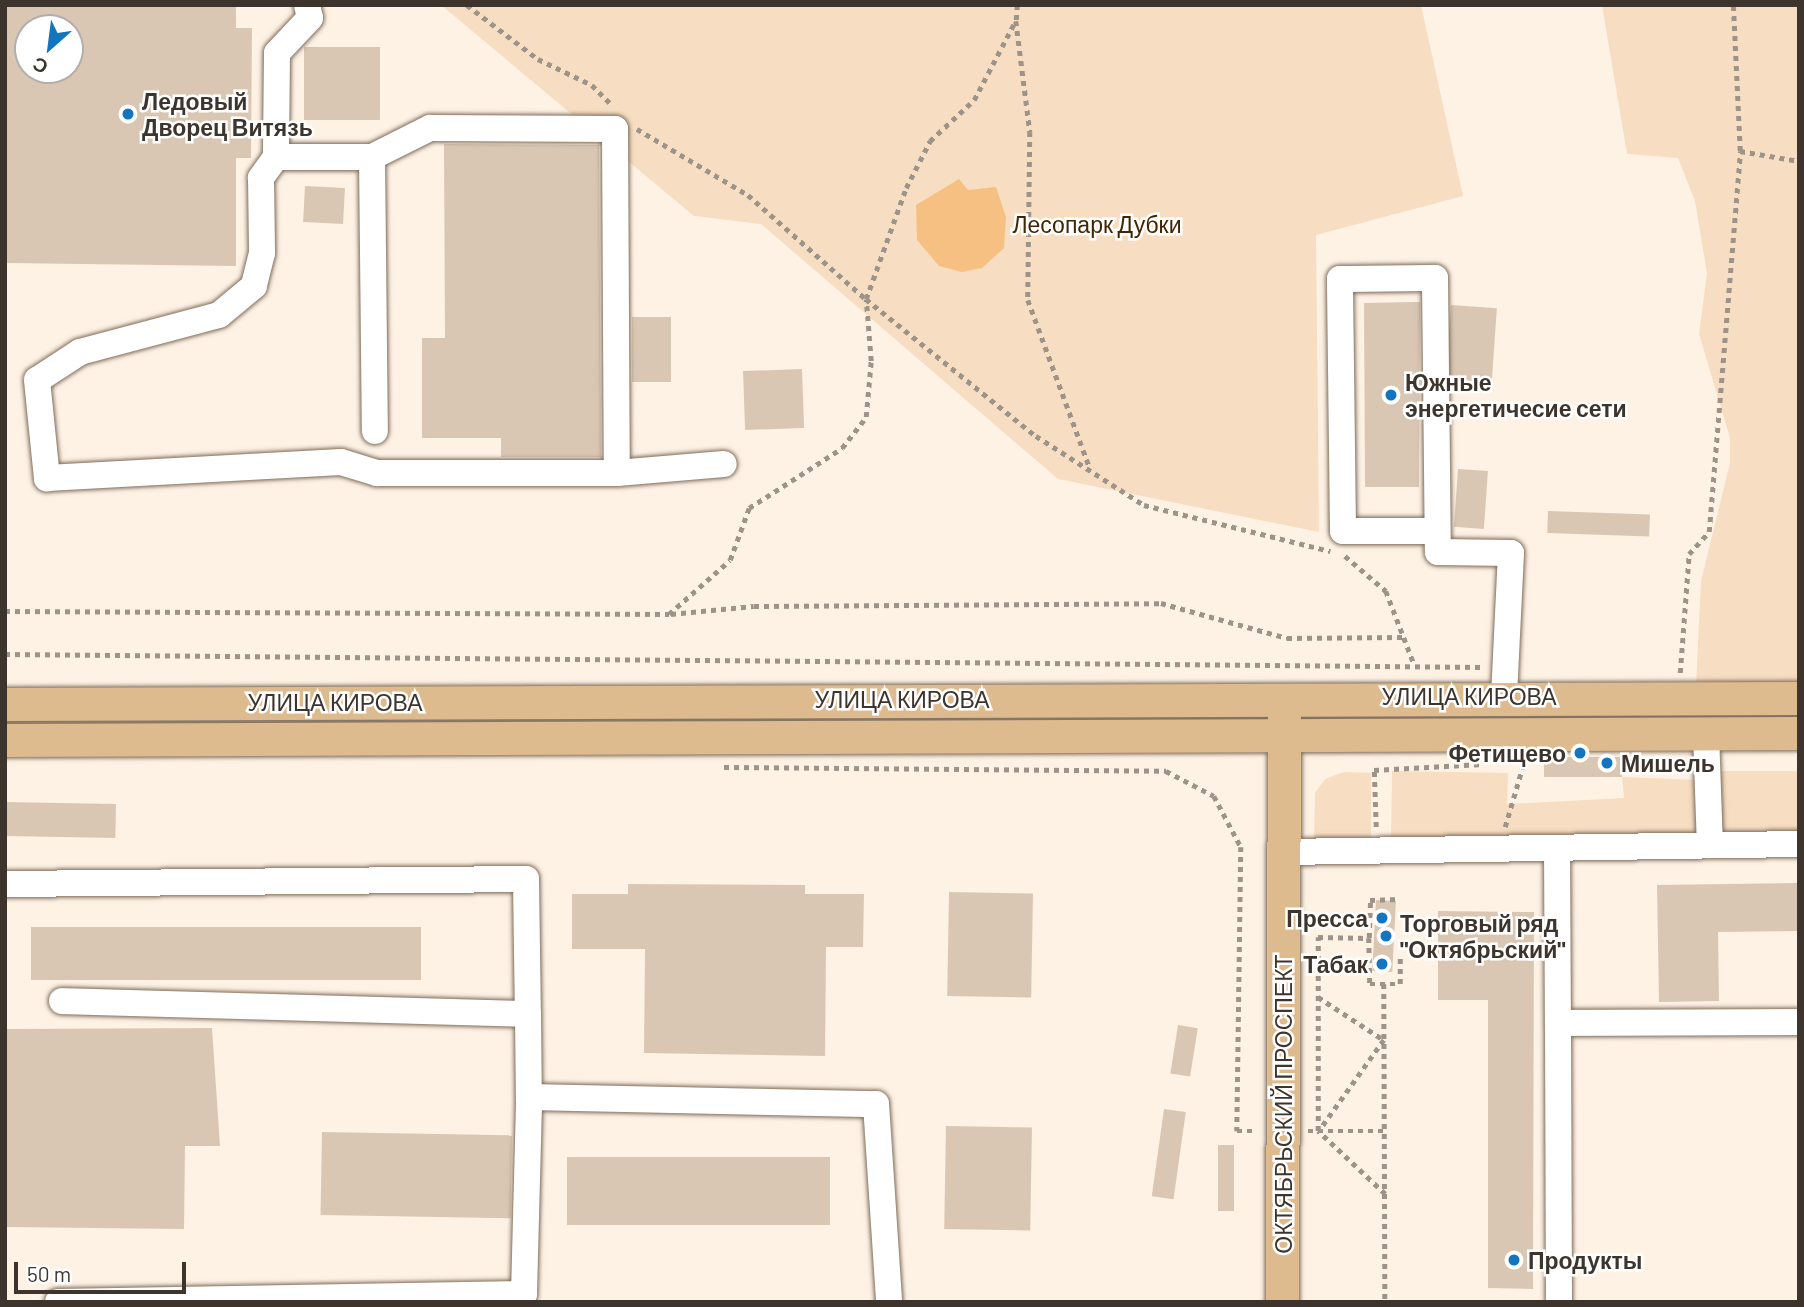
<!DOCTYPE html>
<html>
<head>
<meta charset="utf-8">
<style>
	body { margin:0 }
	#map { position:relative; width:1804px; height:1307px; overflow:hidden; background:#fef2e5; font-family:Barlow,sans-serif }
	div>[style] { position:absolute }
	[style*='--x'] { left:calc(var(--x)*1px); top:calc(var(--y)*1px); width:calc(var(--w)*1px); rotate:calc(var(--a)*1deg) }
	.green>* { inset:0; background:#f7ddc1; transform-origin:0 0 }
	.water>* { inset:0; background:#f7c083 }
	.building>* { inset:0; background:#dac7b3; transform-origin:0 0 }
	.path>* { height:4.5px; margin-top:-2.25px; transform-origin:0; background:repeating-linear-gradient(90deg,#9d9388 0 5px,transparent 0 10px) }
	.roads { filter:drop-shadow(0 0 2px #7e6c5a) drop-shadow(0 0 2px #7e6c5a) }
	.minor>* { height:26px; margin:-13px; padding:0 13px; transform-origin:13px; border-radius:13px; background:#fff }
	.major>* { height:33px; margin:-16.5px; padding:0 16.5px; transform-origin:16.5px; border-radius:16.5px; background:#deba8f }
	.dots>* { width:19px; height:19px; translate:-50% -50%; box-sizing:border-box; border:4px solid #fff; border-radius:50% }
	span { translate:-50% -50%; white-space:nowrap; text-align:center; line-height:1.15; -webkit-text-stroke:5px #fff; paint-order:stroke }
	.poi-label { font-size:23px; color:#3d352d; font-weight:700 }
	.left { translate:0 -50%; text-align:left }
	.right { translate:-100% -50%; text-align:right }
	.park-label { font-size:23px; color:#402602 }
	.street-label { font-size:23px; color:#3d352d }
	.frame { position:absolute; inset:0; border:7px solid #3d352d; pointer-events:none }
	.north { position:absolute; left:14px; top:14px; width:70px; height:70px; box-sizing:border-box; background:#fff; border:2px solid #b1aeab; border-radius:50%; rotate:208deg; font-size:19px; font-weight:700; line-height:28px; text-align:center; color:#3d352d }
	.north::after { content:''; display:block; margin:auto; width:24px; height:32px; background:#1374c0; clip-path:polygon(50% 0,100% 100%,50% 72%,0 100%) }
	.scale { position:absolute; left:14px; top:1262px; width:172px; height:32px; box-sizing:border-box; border:4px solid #3d352d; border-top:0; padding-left:9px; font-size:21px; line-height:24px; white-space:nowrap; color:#3d352d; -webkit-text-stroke:5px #fff; paint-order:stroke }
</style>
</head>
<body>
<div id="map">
	<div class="green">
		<i style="clip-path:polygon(441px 5px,1421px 5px,1463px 196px,1316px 235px,1319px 532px,1058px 479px,761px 224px,694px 216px)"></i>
		<i style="clip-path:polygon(1602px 5px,1799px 5px,1799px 687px,1696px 686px,1701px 581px,1730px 463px,1730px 438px,1699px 334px,1707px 273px,1695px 201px,1678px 158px,1627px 154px)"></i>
		<i style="clip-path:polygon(1392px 771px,1508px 773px,1507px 804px,1624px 798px,1622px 777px,1698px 780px,1698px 836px,1391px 844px)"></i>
		<i style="left:1799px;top:771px;width:63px;height:79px;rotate:90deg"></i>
		<i style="clip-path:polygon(1344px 772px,1371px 773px,1371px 844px,1314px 845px,1315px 793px,1325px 779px)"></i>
	</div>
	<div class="water">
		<i style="clip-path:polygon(959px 179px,968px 190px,996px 187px,1006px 217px,1004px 248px,982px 268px,962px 272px,939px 266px,917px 240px,916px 205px)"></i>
	</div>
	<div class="building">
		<i style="clip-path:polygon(evenodd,5px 5px,236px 5px,236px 28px,252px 28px,251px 158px,236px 158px,236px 266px,5px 263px,5px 5px,28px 28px,70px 28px,70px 70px,28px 70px,28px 28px)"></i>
		<i style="left:304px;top:47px;width:76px;height:73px"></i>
		<i style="clip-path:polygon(444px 144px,599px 145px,601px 457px,501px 457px,501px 438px,422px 438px,422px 338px,445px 338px)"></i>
		<i style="left:305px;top:186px;width:40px;height:36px;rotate:3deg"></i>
		<i style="clip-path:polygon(1414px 302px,1420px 302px,1419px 487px,1365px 487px,1364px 303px)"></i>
		<i style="left:1451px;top:305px;width:46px;height:81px;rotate:4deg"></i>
		<i style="left:671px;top:317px;width:65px;height:39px;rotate:90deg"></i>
		<i style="left:802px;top:369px;width:59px;height:59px;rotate:88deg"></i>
		<i style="left:1458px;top:469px;width:30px;height:58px;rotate:4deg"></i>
		<i style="left:1548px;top:511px;width:102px;height:22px;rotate:2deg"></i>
		<i style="left:1544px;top:757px;width:78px;height:20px"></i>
		<i style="left:5px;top:802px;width:111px;height:34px;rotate:1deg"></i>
		<i style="clip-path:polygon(1799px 883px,1799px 931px,1718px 932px,1719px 1001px,1659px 1002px,1657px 885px)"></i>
		<i style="clip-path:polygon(628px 884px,805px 885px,805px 894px,864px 894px,863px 947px,826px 947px,825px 1056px,644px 1053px,645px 949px,572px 949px,572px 894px,628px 894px)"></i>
		<i style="left:949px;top:892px;width:84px;height:104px;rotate:1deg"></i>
		<i style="left:1376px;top:900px;width:20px;height:71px;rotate:3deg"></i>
		<i style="clip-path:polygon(1438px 911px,1534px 912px,1533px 1289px,1488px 1288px,1488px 1000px,1438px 1000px)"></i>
		<i style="left:31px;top:927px;width:390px;height:53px"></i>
		<i style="left:1178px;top:1025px;width:20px;height:49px;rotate:9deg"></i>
		<i style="clip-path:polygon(212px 1028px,220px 1146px,185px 1146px,184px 1229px,5px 1227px,5px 1029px)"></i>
		<i style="left:1164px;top:1109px;width:22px;height:88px;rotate:8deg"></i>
		<i style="left:946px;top:1126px;width:86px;height:103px;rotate:1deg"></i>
		<i style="left:322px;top:1132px;width:190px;height:83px;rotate:1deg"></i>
		<i style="left:1218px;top:1145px;width:16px;height:66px"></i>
		<i style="left:567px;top:1157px;width:263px;height:68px"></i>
	</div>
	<div class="path">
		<i style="--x:467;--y:5;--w:89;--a:37.3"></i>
		<i style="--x:538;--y:59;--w:60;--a:25.7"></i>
		<i style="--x:592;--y:85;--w:27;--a:45"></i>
		<i style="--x:1016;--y:21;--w:112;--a:82.8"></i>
		<i style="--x:1030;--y:132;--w:168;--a:90.7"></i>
		<i style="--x:1028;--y:300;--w:177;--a:69.8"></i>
		<i style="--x:637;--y:129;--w:129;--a:30.7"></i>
		<i style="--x:748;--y:195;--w:157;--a:41.4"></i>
		<i style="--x:866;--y:299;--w:218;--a:38.9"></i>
		<i style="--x:1036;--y:436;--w:128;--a:32.6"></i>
		<i style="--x:1144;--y:505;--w:192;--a:13.9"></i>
		<i style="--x:1740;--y:151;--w:60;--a:9.6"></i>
		<i style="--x:1345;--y:556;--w:54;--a:40.5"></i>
		<i style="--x:1386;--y:591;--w:78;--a:69"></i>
		<i style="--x:5;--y:611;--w:664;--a:0.26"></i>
		<i style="--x:669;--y:614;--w:81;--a:-41.5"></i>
		<i style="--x:730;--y:560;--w:55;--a:-69.9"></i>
		<i style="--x:749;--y:508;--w:111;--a:-32.8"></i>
		<i style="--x:842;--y:448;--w:39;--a:-52"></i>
		<i style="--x:866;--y:417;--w:56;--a:-84.9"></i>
		<i style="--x:871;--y:361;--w:62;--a:-94.6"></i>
		<i style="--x:866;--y:299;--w:118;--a:-70.2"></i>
		<i style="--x:906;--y:188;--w:53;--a:-62.9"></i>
		<i style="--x:930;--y:141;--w:60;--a:-43"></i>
		<i style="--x:974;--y:100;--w:90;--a:-62.3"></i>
		<i style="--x:1016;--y:20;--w:15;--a:-86"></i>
		<i style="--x:671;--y:614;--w:83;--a:-5.5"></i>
		<i style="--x:754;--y:606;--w:407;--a:-0.4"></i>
		<i style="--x:1161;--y:603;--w:131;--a:15.5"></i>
		<i style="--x:1287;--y:638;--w:116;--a:-0.5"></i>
		<i style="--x:5;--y:654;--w:1479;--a:0.5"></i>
		<i style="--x:1680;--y:673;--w:119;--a:-85.7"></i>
		<i style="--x:1689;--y:554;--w:30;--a:-48"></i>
		<i style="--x:1709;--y:532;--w:382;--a:-85.3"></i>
		<i style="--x:1740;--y:151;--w:146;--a:-92.7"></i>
		<i style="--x:724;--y:767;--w:442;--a:0.5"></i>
		<i style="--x:1166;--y:771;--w:54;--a:27.5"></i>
		<i style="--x:1214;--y:796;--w:58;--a:62.1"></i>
		<i style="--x:1241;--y:847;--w:284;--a:90.8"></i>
		<i style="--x:1237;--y:1131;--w:20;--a:0"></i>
		<i style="--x:1376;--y:827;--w:57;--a:-92"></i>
		<i style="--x:1374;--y:770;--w:109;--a:-3.2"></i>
		<i style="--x:1505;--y:827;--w:68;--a:-73.7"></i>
		<i style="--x:1369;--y:938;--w:46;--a:88.8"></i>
		<i style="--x:1370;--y:984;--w:30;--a:0"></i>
		<i style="--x:1400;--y:984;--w:28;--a:-90"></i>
		<i style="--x:1384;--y:984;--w:318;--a:89.8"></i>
		<i style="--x:1318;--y:997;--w:79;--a:33.1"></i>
		<i style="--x:1384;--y:1040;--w:112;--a:125.5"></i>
		<i style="--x:1308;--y:1131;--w:77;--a:0"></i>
		<i style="--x:1385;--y:1194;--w:92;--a:-136.8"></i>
		<i style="--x:1318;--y:1131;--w:194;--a:-90"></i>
		<i style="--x:1318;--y:937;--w:51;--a:1.1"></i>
		<i style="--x:1369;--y:938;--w:38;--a:-88"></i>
		<i style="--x:1370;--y:900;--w:29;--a:-2"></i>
	</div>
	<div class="roads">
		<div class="minor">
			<i style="--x:307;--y:5;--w:13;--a:77"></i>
			<i style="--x:310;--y:18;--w:48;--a:133.3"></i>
			<i style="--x:277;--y:53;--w:104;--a:90.6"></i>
			<i style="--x:276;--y:157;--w:26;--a:126"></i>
			<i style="--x:261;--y:178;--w:75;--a:89.2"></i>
			<i style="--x:262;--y:253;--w:34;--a:104"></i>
			<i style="--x:254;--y:286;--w:45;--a:140.4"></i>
			<i style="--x:219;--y:315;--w:144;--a:165.1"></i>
			<i style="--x:80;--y:352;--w:51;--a:146.9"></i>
			<i style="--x:37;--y:380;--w:99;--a:84.2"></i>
			<i style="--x:47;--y:478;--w:294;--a:-3.1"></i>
			<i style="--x:341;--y:462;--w:38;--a:17"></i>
			<i style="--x:377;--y:473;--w:240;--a:0"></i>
			<i style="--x:617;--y:473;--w:107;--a:-4.8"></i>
			<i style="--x:276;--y:157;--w:96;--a:0"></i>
			<i style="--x:372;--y:157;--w:274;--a:89.4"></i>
			<i style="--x:372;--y:157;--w:65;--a:-26.6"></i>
			<i style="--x:430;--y:128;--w:185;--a:0.3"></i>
			<i style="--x:615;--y:129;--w:344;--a:89.7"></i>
			<i style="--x:1437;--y:531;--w:94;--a:180"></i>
			<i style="--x:1343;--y:531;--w:252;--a:-90.7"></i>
			<i style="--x:1340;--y:279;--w:95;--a:-0.6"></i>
			<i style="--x:1435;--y:278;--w:274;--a:89.4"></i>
			<i style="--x:1438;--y:552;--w:73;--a:0.8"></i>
			<i style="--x:1511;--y:553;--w:143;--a:92.8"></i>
			<i style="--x:1706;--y:733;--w:112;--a:88"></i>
			<i style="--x:1557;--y:848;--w:175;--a:89.7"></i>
			<i style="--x:1558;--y:1023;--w:241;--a:-0.2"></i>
			<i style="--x:1284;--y:852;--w:515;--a:-0.89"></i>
			<i style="--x:5;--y:884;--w:521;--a:-0.55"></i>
			<i style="--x:526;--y:879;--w:135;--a:89.2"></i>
			<i style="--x:62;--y:1001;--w:466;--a:1.6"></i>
			<i style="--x:528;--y:1014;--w:94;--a:89.4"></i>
			<i style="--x:1558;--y:1023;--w:279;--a:89.8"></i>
			<i style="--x:58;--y:1302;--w:466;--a:-1"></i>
			<i style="--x:524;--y:1294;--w:197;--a:-88.5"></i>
			<i style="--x:529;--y:1097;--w:347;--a:1.2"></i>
			<i style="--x:876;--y:1104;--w:198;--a:86.2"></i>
		</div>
		<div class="major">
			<i style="--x:5;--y:704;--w:1794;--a:-0.19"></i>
			<i style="--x:5;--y:740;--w:1794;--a:-0.22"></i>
			<i style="--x:1282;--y:1302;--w:592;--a:-89.81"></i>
		</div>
	</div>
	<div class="dots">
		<i style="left:128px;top:114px;background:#1374c0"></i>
		<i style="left:1391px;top:395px;background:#1374c0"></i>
		<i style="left:1580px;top:753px;background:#1374c0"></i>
		<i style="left:1607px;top:763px;background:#1374c0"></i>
		<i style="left:1382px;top:918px;background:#1374c0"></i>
		<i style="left:1386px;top:936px;background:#1374c0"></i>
		<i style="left:1382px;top:964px;background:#1374c0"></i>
		<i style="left:1514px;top:1260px;background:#1374c0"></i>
	</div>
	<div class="poi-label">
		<span class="left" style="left:142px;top:114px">Ледовый<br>Дворец Витязь</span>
		<span class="left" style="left:1405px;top:395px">Южные<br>энергетичесие сети</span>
		<span class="right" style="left:1566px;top:753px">Фетищево</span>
		<span class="left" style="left:1621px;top:763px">Мишель</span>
		<span class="right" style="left:1368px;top:918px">Пресса</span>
		<span class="left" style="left:1400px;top:936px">Торговый ряд<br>"Октябрьский"</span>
		<span class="right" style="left:1368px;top:964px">Табак</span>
		<span class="left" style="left:1528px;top:1260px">Продукты</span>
	</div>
	<div class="park-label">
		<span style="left:1097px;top:224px">Лесопарк Дубки</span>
	</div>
	<div class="street-label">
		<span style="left:1469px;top:696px">УЛИЦА КИРОВА</span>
		<span style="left:902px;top:699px">УЛИЦА КИРОВА</span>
		<span style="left:335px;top:702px">УЛИЦА КИРОВА</span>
		<span style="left:1283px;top:1104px;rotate:-90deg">ОКТЯБРЬСКИЙ ПРОСПЕКТ</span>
	</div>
	<div class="frame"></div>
	<div class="north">С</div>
	<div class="scale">50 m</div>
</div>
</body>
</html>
